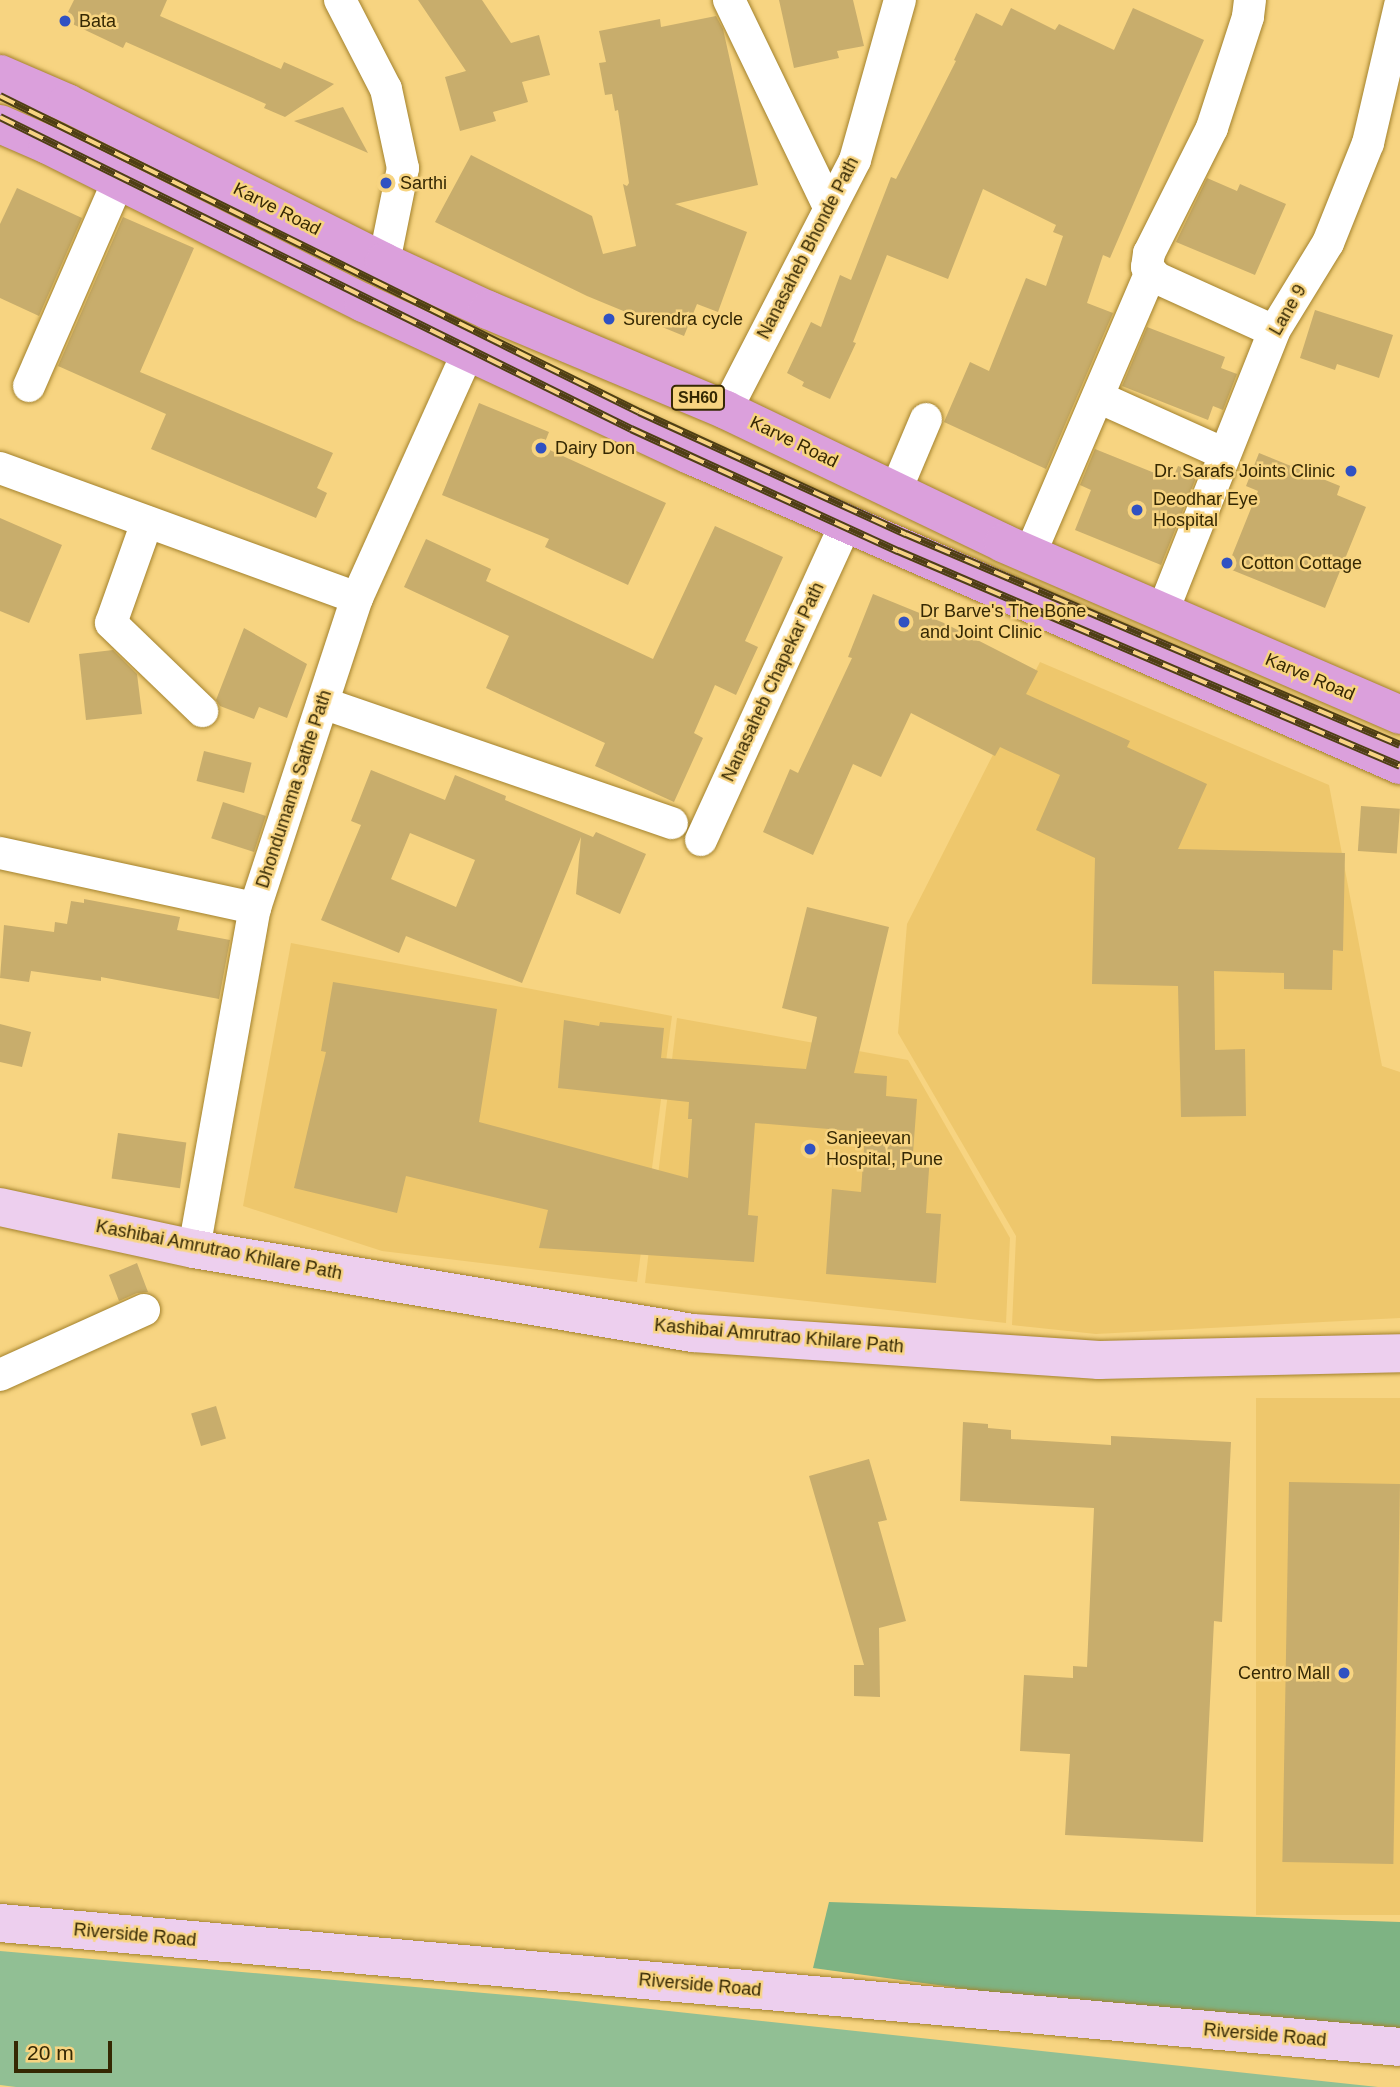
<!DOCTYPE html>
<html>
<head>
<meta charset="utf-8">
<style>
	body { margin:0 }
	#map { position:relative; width:1400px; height:2087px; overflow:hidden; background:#f7d481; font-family:Arial,sans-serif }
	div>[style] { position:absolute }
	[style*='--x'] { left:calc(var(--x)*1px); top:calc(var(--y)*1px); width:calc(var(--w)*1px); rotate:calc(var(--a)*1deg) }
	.built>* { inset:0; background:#eec76c; transform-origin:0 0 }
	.green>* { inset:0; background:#91bf94 }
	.forest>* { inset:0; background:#7eb383 }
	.building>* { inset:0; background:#c8ad6c; transform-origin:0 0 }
	.roads { filter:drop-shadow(0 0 2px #a3822d) drop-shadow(0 0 2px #a3822d) }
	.street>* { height:32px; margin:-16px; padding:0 16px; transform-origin:16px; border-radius:16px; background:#fff }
	.secondary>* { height:38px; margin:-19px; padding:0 19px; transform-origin:19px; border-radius:19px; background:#edcfee }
	.primary>* { height:38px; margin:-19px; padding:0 19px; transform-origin:19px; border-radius:19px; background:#dba0dc }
	.rail>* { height:8px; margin-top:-4px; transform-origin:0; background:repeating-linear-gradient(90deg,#f7d481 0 16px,#4f3f14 0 32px); box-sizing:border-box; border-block:2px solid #4f3f14 }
	.dots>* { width:19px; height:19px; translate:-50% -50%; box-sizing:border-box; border:4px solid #f7d481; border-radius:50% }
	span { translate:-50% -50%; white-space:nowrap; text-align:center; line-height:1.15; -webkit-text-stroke:5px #f7d481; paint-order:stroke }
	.shield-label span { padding:2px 5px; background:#f7d481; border:2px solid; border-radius:5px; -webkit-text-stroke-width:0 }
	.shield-label { font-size:16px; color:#352803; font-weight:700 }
	.poi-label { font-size:18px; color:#352803 }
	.left { translate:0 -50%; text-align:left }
	.right { translate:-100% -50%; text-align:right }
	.street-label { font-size:18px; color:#352803 }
	.scale { position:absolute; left:14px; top:2041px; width:98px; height:32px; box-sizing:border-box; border:4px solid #352803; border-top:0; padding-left:9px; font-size:21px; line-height:24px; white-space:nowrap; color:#352803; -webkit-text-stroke:5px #f7d481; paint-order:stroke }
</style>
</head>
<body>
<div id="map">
	<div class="built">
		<i style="clip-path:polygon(1040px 662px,1329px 785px,1382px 1066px,1400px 1072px,1400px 1318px,1096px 1334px,1012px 1325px,1016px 1236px,898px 1033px,907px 924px)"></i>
		<i style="clip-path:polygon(291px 943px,672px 1016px,637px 1282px,382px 1251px,243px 1206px)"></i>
		<i style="clip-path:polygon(677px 1018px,908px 1060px,1010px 1238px,1006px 1323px,645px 1283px)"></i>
		<i style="left:1400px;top:1398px;width:517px;height:144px;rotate:90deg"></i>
	</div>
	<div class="green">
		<i style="clip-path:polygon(0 1951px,576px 2001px,1378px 2087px,16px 2087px,0 2085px)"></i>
	</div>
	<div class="forest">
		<i style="clip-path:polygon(829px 1902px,1400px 1922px,1400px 2028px,1142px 2013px,813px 1968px)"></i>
	</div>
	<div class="building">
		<i style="clip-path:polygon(74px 0,167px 0,160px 16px,281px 69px,284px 62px,334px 84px,285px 117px,264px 108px,266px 104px,126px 42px,123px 48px,64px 20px)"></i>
		<i style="clip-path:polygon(418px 0,482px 0,511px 43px,539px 35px,550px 75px,522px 82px,528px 102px,493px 112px,496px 121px,460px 131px,445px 77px,466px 71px)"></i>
		<i style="clip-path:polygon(779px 0,853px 0,864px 46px,837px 51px,839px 58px,794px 68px)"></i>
		<i style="clip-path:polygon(1011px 8px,1055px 30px,1059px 24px,1114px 50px,1133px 8px,1204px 40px,1110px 258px,1103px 255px,1087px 303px,1113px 313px,1046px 469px,944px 422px,970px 362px,989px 371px,1026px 278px,1046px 286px,1063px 236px,1053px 232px,1056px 225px,983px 189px,948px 279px,887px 255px,853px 342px,856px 343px,830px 399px,802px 386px,804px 382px,787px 373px,811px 322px,821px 327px,840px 275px,851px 280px,891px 177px,896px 179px,956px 61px,954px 60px,976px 13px,1002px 26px)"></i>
		<i style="clip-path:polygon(716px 16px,723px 29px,758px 185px,675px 204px,747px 232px,718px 312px,697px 304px,684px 336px,587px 296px,435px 222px,471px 155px,592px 216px,603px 254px,636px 246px,623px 184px,627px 186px,629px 183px,618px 110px,615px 111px,612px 94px,605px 95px,599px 63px,606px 62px,599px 31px,660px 19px,661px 27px)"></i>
		<i style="clip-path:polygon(343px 107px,368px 153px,294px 121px)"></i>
		<i style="clip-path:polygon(1207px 178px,1237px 191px,1240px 184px,1286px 204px,1255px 275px,1176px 242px)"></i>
		<i style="clip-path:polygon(17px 188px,82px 218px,39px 316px,0 298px,0 224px)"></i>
		<i style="clip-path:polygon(123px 217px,194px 248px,140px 372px,333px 453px,317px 488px,327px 493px,316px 518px,151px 449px,166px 414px,58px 366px)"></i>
		<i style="clip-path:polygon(1315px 310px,1393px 335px,1379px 378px,1337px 364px,1335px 370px,1300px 358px)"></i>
		<i style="clip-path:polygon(1147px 327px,1225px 357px,1221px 368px,1237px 374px,1223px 410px,1213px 406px,1208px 420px,1122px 386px)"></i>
		<i style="clip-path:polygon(479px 403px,549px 432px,543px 447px,666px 503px,628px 585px,545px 547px,549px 539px,442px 495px)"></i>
		<i style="clip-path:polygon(1095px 449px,1172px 480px,1178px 466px,1198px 473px,1161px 565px,1075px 530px,1091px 490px,1080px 485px)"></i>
		<i style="clip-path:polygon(1259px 453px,1340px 486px,1337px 495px,1366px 507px,1325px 608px,1227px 568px,1258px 491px,1246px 486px)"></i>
		<i style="clip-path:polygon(0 518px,62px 545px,29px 623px,0 611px)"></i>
		<i style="clip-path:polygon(715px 526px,783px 557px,745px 641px,758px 647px,736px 695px,715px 685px,694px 733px,703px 738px,674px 802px,595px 766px,605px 743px,486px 688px,509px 636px,404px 587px,426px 539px,491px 569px,486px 581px,653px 659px)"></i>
		<i style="clip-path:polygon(873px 594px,944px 623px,1038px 671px,1026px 694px,1130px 741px,1127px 747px,1207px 784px,1178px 849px,1345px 853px,1343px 951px,1333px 950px,1332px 990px,1284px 989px,1284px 973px,1214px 971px,1215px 1050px,1245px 1049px,1246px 1116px,1181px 1117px,1178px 986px,1092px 984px,1095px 858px,1036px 830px,1060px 775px,1000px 747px,995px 756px,911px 713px,881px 777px,853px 764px,813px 855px,763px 832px,790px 769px,798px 773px,852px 658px,848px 657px)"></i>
		<i style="clip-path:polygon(244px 628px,307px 664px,287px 718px,259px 707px,254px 719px,220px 706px,216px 700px)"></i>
		<i style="clip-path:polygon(113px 650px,137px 674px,142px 714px,86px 720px,79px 654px)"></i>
		<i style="left:204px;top:751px;width:49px;height:31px;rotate:14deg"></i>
		<i style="clip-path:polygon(evenodd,371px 770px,445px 800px,455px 775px,506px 796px,505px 800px,593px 837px,596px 832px,646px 854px,620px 914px,576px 894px,581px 837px,522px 983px,406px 936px,399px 953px,321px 920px,361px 825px,351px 821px,371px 770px,410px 833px,475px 860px,456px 907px,391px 879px,410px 833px)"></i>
		<i style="left:223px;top:802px;width:45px;height:38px;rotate:18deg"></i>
		<i style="left:1361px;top:806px;width:39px;height:45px;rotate:4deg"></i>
		<i style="clip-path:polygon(84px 899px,180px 917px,177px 930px,230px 940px,219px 999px,101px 977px,101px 981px,31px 971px,29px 982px,0 978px,4px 925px,54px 932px,55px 922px,67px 924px,71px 901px,84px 903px)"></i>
		<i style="clip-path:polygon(807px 907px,889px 927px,854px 1073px,887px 1076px,886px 1096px,917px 1099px,913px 1153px,930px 1155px,926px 1213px,941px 1214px,936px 1283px,826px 1274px,832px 1189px,861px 1192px,865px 1132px,755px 1123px,748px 1215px,758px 1216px,754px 1262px,539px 1248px,548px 1210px,406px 1176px,397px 1213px,294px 1188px,326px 1052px,321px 1051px,333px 982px,497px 1009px,479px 1122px,688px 1178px,692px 1119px,688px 1119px,689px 1102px,558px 1088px,564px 1020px,599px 1026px,600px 1022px,664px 1028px,661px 1058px,806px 1069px,817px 1017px,782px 1008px)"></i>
		<i style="clip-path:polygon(0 1024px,31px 1032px,22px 1067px,0 1062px)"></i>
		<i style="left:118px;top:1133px;width:69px;height:46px;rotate:8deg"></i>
		<i style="clip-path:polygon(137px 1263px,148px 1292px,137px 1293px,119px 1301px,109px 1275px)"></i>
		<i style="left:216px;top:1406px;width:34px;height:26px;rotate:73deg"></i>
		<i style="clip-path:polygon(963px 1422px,988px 1424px,988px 1428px,1011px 1430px,1011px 1439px,1111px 1445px,1111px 1436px,1231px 1442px,1222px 1622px,1214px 1621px,1203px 1842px,1065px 1835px,1070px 1754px,1020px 1751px,1024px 1675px,1073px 1678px,1073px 1666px,1087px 1667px,1094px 1508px,960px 1501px)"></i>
		<i style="clip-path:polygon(869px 1459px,887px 1520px,878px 1522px,906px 1621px,879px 1628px,880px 1697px,854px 1696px,854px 1665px,864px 1665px,809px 1476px)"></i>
		<i style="left:1289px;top:1482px;width:111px;height:380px;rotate:1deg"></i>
	</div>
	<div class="roads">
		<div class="street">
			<i style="--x:340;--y:0;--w:100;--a:62.7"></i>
			<i style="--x:386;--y:89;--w:81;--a:77.9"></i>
			<i style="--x:403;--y:168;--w:96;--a:101.4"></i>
			<i style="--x:729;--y:0;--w:230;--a:64.2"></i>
			<i style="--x:1250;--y:0;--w:17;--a:97"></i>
			<i style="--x:1248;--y:17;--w:117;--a:108"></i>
			<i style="--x:1212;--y:128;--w:140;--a:116.7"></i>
			<i style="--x:1149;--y:253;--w:14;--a:98"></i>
			<i style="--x:1147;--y:267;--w:15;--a:48"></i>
			<i style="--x:1157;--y:278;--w:128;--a:24.4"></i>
			<i style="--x:29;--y:386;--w:223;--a:-66.5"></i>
			<i style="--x:1098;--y:397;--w:139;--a:24.2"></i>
			<i style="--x:726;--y:410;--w:281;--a:-62.7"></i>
			<i style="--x:855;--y:160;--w:166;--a:-74.3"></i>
			<i style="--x:0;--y:468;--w:380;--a:20"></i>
			<i style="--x:896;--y:490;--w:77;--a:-67.1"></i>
			<i style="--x:147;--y:522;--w:107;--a:109.6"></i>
			<i style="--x:111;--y:623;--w:127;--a:44"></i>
			<i style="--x:1030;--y:554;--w:307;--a:-66.8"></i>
			<i style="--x:1162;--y:613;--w:303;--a:-68.3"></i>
			<i style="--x:1274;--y:331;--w:103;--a:-58.5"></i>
			<i style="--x:1328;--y:243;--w:108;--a:-68.2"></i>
			<i style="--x:1368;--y:143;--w:142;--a:-76.9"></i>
			<i style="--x:323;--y:703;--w:369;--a:19"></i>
			<i style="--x:701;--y:840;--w:348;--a:-65.4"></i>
			<i style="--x:0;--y:853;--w:261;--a:12.2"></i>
			<i style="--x:194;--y:1249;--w:346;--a:-79.9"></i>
			<i style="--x:255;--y:908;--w:326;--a:-71.8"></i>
			<i style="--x:357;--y:598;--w:270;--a:-65.7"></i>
			<i style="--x:0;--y:1375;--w:158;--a:-24.3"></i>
		</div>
		<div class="secondary">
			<i style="--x:0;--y:1207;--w:198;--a:12.2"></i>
			<i style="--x:194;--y:1249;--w:506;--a:9.56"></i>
			<i style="--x:693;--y:1333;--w:407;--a:3.8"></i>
			<i style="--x:1099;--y:1360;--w:301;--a:-1.3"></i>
			<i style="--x:0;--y:1923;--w:1405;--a:5.06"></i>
		</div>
		<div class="primary">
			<i style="--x:0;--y:74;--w:73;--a:23.4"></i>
			<i style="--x:67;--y:103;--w:355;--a:26.6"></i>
			<i style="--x:384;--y:262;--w:115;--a:24.8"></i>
			<i style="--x:488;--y:310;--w:258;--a:22.8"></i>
			<i style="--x:726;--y:410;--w:307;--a:25.6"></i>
			<i style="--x:1003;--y:543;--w:433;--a:23.4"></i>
			<i style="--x:0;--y:124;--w:52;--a:23.6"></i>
			<i style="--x:48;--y:145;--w:353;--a:26.6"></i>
			<i style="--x:364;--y:303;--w:360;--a:25"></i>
			<i style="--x:690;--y:455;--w:775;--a:23.59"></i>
		</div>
	</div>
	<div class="rail">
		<i style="--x:0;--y:96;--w:713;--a:26.31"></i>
		<i style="--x:639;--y:412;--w:294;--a:24.6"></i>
		<i style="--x:906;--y:534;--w:537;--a:23.13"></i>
		<i style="--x:0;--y:117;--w:704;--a:26.31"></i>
		<i style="--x:631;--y:429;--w:294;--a:24.6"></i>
		<i style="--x:898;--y:551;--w:546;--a:23.18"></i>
	</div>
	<div class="dots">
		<i style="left:65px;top:21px;background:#3051c2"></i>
		<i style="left:386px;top:183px;background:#3051c2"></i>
		<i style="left:609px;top:319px;background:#3051c2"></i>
		<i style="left:541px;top:448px;background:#3051c2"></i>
		<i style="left:1351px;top:471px;background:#3051c2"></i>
		<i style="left:1137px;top:510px;background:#3051c2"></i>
		<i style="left:1227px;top:563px;background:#3051c2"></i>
		<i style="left:904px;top:622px;background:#3051c2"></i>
		<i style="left:810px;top:1149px;background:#3051c2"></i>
		<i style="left:1344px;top:1673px;background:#3051c2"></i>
	</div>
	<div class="shield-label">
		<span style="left:698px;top:398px">SH60</span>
	</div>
	<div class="poi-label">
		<span class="left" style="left:79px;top:21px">Bata</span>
		<span class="left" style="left:400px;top:183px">Sarthi</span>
		<span class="left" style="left:623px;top:319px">Surendra cycle</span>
		<span class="left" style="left:555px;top:448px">Dairy Don</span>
		<span class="right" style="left:1335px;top:471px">Dr. Sarafs Joints Clinic</span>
		<span class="left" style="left:1153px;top:510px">Deodhar Eye<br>Hospital</span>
		<span class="left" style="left:1241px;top:563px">Cotton Cottage</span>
		<span class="left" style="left:920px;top:622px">Dr Barve's The Bone<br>and Joint Clinic</span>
		<span class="left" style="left:826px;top:1149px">Sanjeevan<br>Hospital, Pune</span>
		<span class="right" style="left:1330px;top:1673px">Centro Mall</span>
	</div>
	<div class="street-label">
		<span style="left:277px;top:209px;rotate:27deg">Karve Road</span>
		<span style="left:808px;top:248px;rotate:-63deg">Nanasaheb Bhonde Path</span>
		<span style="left:1288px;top:310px;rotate:-60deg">Lane 9</span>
		<span style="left:794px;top:442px;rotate:26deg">Karve Road</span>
		<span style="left:1310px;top:677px;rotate:23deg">Karve Road</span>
		<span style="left:773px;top:682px;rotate:-65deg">Nanasaheb Chapekar Path</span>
		<span style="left:294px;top:789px;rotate:-72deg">Dhondumama Sathe Path</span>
		<span style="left:219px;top:1250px;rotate:11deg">Kashibai Amrutrao Khilare Path</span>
		<span style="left:779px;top:1336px;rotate:5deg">Kashibai Amrutrao Khilare Path</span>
		<span style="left:135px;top:1935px;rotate:5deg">Riverside Road</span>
		<span style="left:700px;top:1985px;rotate:5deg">Riverside Road</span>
		<span style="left:1265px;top:2035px;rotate:5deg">Riverside Road</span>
	</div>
	<div class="scale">20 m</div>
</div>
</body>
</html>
